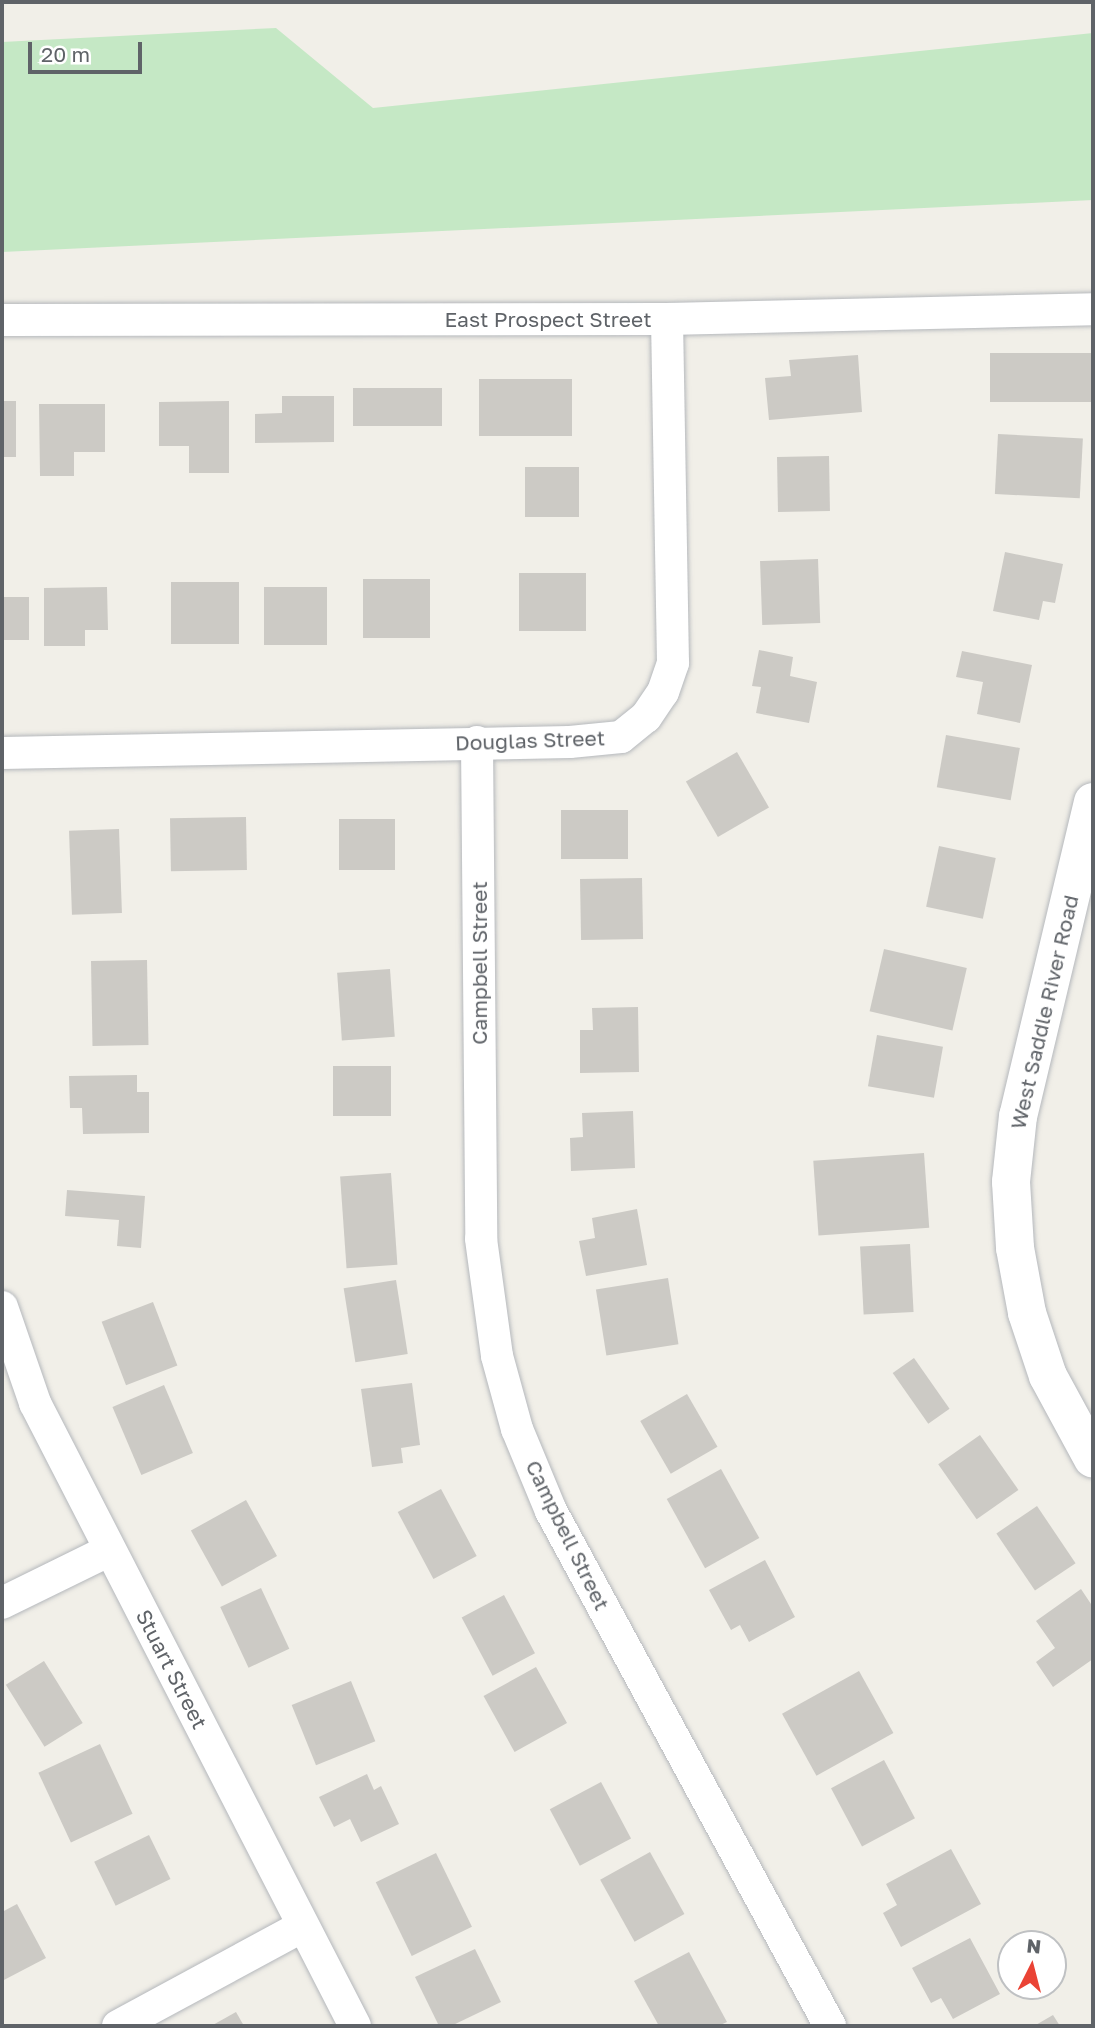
<!DOCTYPE html>
<html>
<head>
<meta charset="utf-8">
<style>
	body { margin:0 }
	#map { position:relative; width:1095px; height:2028px; overflow:hidden; background:#f1efe8; font-family:"Golos Text",sans-serif }
	div>[style] { position:absolute }
	[style*='--x'] { left:calc(var(--x)*1px); top:calc(var(--y)*1px); width:calc(var(--w)*1px); rotate:calc(var(--a)*1deg) }
	.green>* { inset:0; background:#c5e8c5 }
	.building>* { inset:0; background:#cccac5; transform-origin:0 0 }
	.roads { filter:drop-shadow(0 0 2px #b5b8bc) drop-shadow(0 0 2px #b5b8bc) }
	.street>* { height:32px; margin:-16px; padding:0 16px; transform-origin:16px; border-radius:16px; background:#fff }
	.secondary>* { height:38px; margin:-19px; padding:0 19px; transform-origin:19px; border-radius:19px; background:#fff }
	span { translate:-50% -50%; white-space:nowrap; text-align:center; line-height:1.15; -webkit-text-stroke:6px #fff; paint-order:stroke }
	.street-label { font-size:21px; color:#5f6368 }
	.frame { position:absolute; inset:0; border:4px solid #5f6368; pointer-events:none }
	.north { position:absolute; left:997px; top:1930px; width:70px; height:70px; box-sizing:border-box; background:#fff; border:2px solid #bfc1c3; border-radius:50%; rotate:6deg; font-size:19px; font-weight:700; line-height:28px; text-align:center; color:#5f6368 }
	.north::after { content:''; display:block; margin:auto; width:24px; height:32px; background:#ea4335; clip-path:polygon(50% 0,100% 100%,50% 72%,0 100%) }
	.scale { position:absolute; left:28px; top:42px; width:114px; height:32px; box-sizing:border-box; border:4px solid #5f6368; border-top:0; padding-left:9px; font-size:21px; line-height:24px; white-space:nowrap; color:#5f6368; -webkit-text-stroke:5px #fff; paint-order:stroke }
</style>
</head>
<body>
<div id="map">
	<div class="green">
		<i style="clip-path:polygon(276px 28px,373px 108px,1093px 33px,1093px 200px,2px 252px,2px 42px)"></i>
	</div>
	<div class="building">
		<i style="left:1093px;top:353px;width:49px;height:103px;rotate:90deg"></i>
		<i style="clip-path:polygon(858px 355px,862px 412px,769px 420px,765px 378px,791px 376px,789px 360px)"></i>
		<i style="left:479px;top:379px;width:93px;height:57px"></i>
		<i style="left:353px;top:388px;width:89px;height:38px"></i>
		<i style="clip-path:polygon(282px 396px,334px 396px,334px 442px,255px 443px,255px 414px,282px 413px)"></i>
		<i style="left:2px;top:401px;width:14px;height:56px"></i>
		<i style="clip-path:polygon(229px 401px,229px 473px,189px 473px,189px 446px,159px 446px,159px 402px)"></i>
		<i style="clip-path:polygon(39px 404px,105px 404px,105px 452px,74px 452px,74px 476px,40px 476px)"></i>
		<i style="left:998px;top:434px;width:85px;height:60px;rotate:3deg"></i>
		<i style="left:829px;top:456px;width:55px;height:52px;rotate:89deg"></i>
		<i style="left:525px;top:467px;width:54px;height:50px"></i>
		<i style="clip-path:polygon(1005px 552px,1063px 564px,1055px 603px,1043px 601px,1039px 620px,993px 611px)"></i>
		<i style="left:818px;top:559px;width:64px;height:58px;rotate:88deg"></i>
		<i style="left:519px;top:573px;width:67px;height:58px"></i>
		<i style="left:430px;top:579px;width:59px;height:67px;rotate:90deg"></i>
		<i style="left:171px;top:582px;width:68px;height:62px"></i>
		<i style="clip-path:polygon(107px 587px,108px 630px,85px 630px,85px 646px,44px 646px,44px 588px)"></i>
		<i style="left:264px;top:587px;width:63px;height:58px"></i>
		<i style="left:2px;top:597px;width:27px;height:43px"></i>
		<i style="clip-path:polygon(759px 650px,793px 657px,790px 676px,817px 682px,809px 723px,756px 713px,761px 687px,752px 686px)"></i>
		<i style="clip-path:polygon(962px 651px,1032px 665px,1020px 723px,977px 714px,983px 682px,956px 677px)"></i>
		<i style="left:946px;top:735px;width:75px;height:53px;rotate:10deg"></i>
		<i style="left:737px;top:752px;width:64px;height:59px;rotate:60deg"></i>
		<i style="left:628px;top:810px;width:49px;height:67px;rotate:90deg"></i>
		<i style="left:246px;top:817px;width:53px;height:76px;rotate:89deg"></i>
		<i style="left:395px;top:819px;width:51px;height:56px;rotate:90deg"></i>
		<i style="left:119px;top:829px;width:84px;height:50px;rotate:88deg"></i>
		<i style="left:939px;top:846px;width:58px;height:62px;rotate:12deg"></i>
		<i style="left:642px;top:878px;width:61px;height:62px;rotate:89deg"></i>
		<i style="left:884px;top:949px;width:85px;height:64px;rotate:13deg"></i>
		<i style="left:147px;top:960px;width:85px;height:56px;rotate:89deg"></i>
		<i style="left:390px;top:969px;width:68px;height:53px;rotate:86deg"></i>
		<i style="clip-path:polygon(638px 1007px,639px 1072px,580px 1073px,580px 1030px,593px 1030px,592px 1008px)"></i>
		<i style="left:877px;top:1035px;width:67px;height:52px;rotate:10deg"></i>
		<i style="left:333px;top:1066px;width:58px;height:50px"></i>
		<i style="clip-path:polygon(137px 1075px,137px 1092px,149px 1092px,149px 1133px,83px 1134px,82px 1108px,70px 1108px,69px 1076px)"></i>
		<i style="clip-path:polygon(633px 1111px,635px 1168px,571px 1171px,570px 1138px,583px 1137px,582px 1113px)"></i>
		<i style="left:924px;top:1153px;width:75px;height:111px;rotate:86deg"></i>
		<i style="left:391px;top:1173px;width:92px;height:51px;rotate:86deg"></i>
		<i style="clip-path:polygon(67px 1190px,145px 1196px,141px 1248px,117px 1246px,119px 1220px,65px 1216px)"></i>
		<i style="clip-path:polygon(637px 1209px,647px 1265px,586px 1276px,579px 1241px,595px 1238px,592px 1218px)"></i>
		<i style="left:910px;top:1244px;width:68px;height:50px;rotate:87deg"></i>
		<i style="left:668px;top:1278px;width:67px;height:73px;rotate:81deg"></i>
		<i style="left:396px;top:1280px;width:75px;height:53px;rotate:81deg"></i>
		<i style="left:153px;top:1302px;width:68px;height:55px;rotate:69deg"></i>
		<i style="left:914px;top:1358px;width:62px;height:26px;rotate:55deg"></i>
		<i style="clip-path:polygon(412px 1383px,420px 1445px,401px 1448px,403px 1463px,372px 1467px,361px 1389px)"></i>
		<i style="left:164px;top:1385px;width:74px;height:56px;rotate:67deg"></i>
		<i style="left:687px;top:1394px;width:61px;height:54px;rotate:60deg"></i>
		<i style="left:980px;top:1435px;width:67px;height:51px;rotate:55deg"></i>
		<i style="left:721px;top:1469px;width:79px;height:62px;rotate:61deg"></i>
		<i style="left:441px;top:1489px;width:76px;height:49px;rotate:62deg"></i>
		<i style="left:246px;top:1500px;width:64px;height:63px;rotate:61deg"></i>
		<i style="left:1037px;top:1506px;width:69px;height:49px;rotate:56deg"></i>
		<i style="clip-path:polygon(765px 1560px,795px 1617px,749px 1642px,740px 1625px,731px 1630px,709px 1590px)"></i>
		<i style="left:261px;top:1588px;width:67px;height:45px;rotate:65deg"></i>
		<i style="clip-path:polygon(1081px 1589px,1093px 1607px,1093px 1659px,1053px 1687px,1036px 1662px,1055px 1648px,1036px 1621px)"></i>
		<i style="left:504px;top:1595px;width:66px;height:48px;rotate:62deg"></i>
		<i style="left:44px;top:1661px;width:73px;height:45px;rotate:58deg"></i>
		<i style="left:536px;top:1667px;width:64px;height:60px;rotate:61deg"></i>
		<i style="left:859px;top:1671px;width:71px;height:88px;rotate:61deg"></i>
		<i style="left:351px;top:1681px;width:65px;height:64px;rotate:68deg"></i>
		<i style="left:100px;top:1744px;width:77px;height:68px;rotate:65deg"></i>
		<i style="left:884px;top:1760px;width:66px;height:60px;rotate:62deg"></i>
		<i style="clip-path:polygon(367px 1774px,374px 1790px,381px 1786px,399px 1824px,361px 1842px,350px 1819px,334px 1827px,319px 1797px)"></i>
		<i style="left:601px;top:1782px;width:64px;height:58px;rotate:62deg"></i>
		<i style="left:149px;top:1835px;width:49px;height:61px;rotate:64deg"></i>
		<i style="clip-path:polygon(951px 1849px,981px 1904px,901px 1947px,883px 1913px,897px 1905px,886px 1884px)"></i>
		<i style="left:650px;top:1852px;width:71px;height:57px;rotate:61deg"></i>
		<i style="left:436px;top:1853px;width:82px;height:67px;rotate:64deg"></i>
		<i style="clip-path:polygon(17px 1904px,46px 1958px,2px 1981px,2px 1912px)"></i>
		<i style="clip-path:polygon(970px 1938px,1000px 1994px,953px 2019px,941px 1998px,931px 2003px,912px 1968px)"></i>
		<i style="clip-path:polygon(475px 1949px,501px 2002px,451px 2026px,439px 2026px,415px 1977px)"></i>
		<i style="clip-path:polygon(689px 1952px,727px 2022px,718px 2026px,659px 2026px,634px 1981px)"></i>
		<i style="clip-path:polygon(236px 2012px,244px 2026px,211px 2026px)"></i>
		<i style="clip-path:polygon(1053px 2015px,1060px 2026px,1034px 2026px)"></i>
	</div>
	<div class="roads">
		<div class="street">
			<i style="--x:2;--y:320;--w:665;--a:-0.09"></i>
			<i style="--x:667;--y:319;--w:426;--a:-1.3"></i>
			<i style="--x:477;--y:742;--w:497;--a:89.5"></i>
			<i style="--x:481;--y:1239;--w:118;--a:82.2"></i>
			<i style="--x:497;--y:1356;--w:76;--a:74.7"></i>
			<i style="--x:517;--y:1429;--w:89;--a:67.5"></i>
			<i style="--x:551;--y:1511;--w:586;--a:61.55"></i>
			<i style="--x:2;--y:753;--w:568;--a:-1.11"></i>
			<i style="--x:570;--y:742;--w:51;--a:-5.6"></i>
			<i style="--x:621;--y:737;--w:32;--a:-39"></i>
			<i style="--x:646;--y:717;--w:30;--a:-56"></i>
			<i style="--x:663;--y:692;--w:31;--a:-71"></i>
			<i style="--x:673;--y:663;--w:344;--a:-91"></i>
			<i style="--x:2;--y:1307;--w:102;--a:71"></i>
			<i style="--x:35;--y:1403;--w:700;--a:62.81"></i>
			<i style="--x:2;--y:1603;--w:120;--a:-26.1"></i>
			<i style="--x:118;--y:2026;--w:210;--a:-28.4"></i>
		</div>
		<div class="secondary">
			<i style="--x:1093;--y:802;--w:323;--a:103.4"></i>
			<i style="--x:1018;--y:1116;--w:66;--a:96.1"></i>
			<i style="--x:1011;--y:1182;--w:66;--a:86.5"></i>
			<i style="--x:1015;--y:1248;--w:66;--a:79.5"></i>
			<i style="--x:1027;--y:1313;--w:66;--a:71.6"></i>
			<i style="--x:1048;--y:1376;--w:94;--a:61.5"></i>
		</div>
	</div>
	<div class="street-label">
		<span style="left:548px;top:319px">East Prospect Street</span>
		<span style="left:530px;top:740px;rotate:-2deg">Douglas Street</span>
		<span style="left:479px;top:963px;rotate:-90deg">Campbell Street</span>
		<span style="left:1044px;top:1012px;rotate:-77deg">West Saddle River Road</span>
		<span style="left:568px;top:1535px;rotate:64deg">Campbell Street</span>
		<span style="left:172px;top:1669px;rotate:63deg">Stuart Street</span>
	</div>
	<div class="frame"></div>
	<div class="north">N</div>
	<div class="scale">20 m</div>
</div>
</body>
</html>
